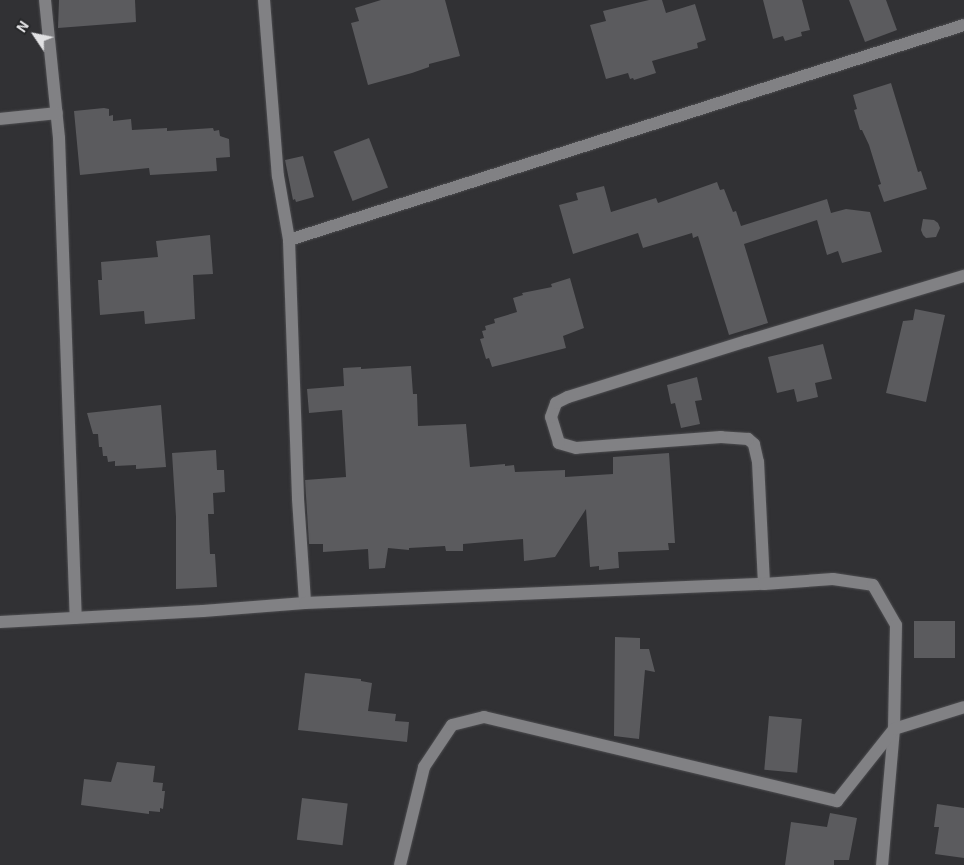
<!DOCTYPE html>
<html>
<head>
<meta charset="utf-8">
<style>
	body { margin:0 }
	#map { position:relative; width:964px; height:865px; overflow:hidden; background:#313134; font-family:"Exo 2",sans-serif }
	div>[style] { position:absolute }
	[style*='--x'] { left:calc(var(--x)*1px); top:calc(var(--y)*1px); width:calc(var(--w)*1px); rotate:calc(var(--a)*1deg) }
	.building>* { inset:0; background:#5b5b5e; transform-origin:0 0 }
	.roads { filter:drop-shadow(0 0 1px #4d4d50) drop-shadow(0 0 1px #4d4d50) }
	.minor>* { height:12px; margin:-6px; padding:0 6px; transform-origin:6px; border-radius:6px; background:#818184 }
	span { translate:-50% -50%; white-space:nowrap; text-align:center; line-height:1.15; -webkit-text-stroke:5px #27282a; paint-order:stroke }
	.north { position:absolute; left:10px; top:10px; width:50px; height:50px; -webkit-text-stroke:4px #27282a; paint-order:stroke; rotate:304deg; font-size:14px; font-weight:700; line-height:20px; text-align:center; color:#e1e1e3 }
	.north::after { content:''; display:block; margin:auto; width:18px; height:22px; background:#e1e1e3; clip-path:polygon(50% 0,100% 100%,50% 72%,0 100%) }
</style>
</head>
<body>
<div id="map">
	<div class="building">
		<i style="clip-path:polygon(59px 0,135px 0,136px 22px,58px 28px)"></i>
		<i style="clip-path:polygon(381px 0,445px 0,460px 56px,429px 64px,429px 67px,412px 73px,368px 85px,351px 23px,359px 21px,355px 8px)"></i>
		<i style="clip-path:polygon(649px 0,662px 0,666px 13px,695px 4px,706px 40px,697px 43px,698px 48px,652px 61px,656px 73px,634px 80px,633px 78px,630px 79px,628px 73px,606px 79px,590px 25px,606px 21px,603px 11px)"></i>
		<i style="clip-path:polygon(763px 0,802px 0,810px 30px,801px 32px,802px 36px,785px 41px,783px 36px,773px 39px)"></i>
		<i style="clip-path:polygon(849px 0,886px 0,897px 30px,865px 42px)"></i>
		<i style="clip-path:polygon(891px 83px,918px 172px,921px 171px,927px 189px,884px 202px,878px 185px,881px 184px,869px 145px,862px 130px,860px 130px,854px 110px,857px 109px,853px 95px)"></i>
		<i style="clip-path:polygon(104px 108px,109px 109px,109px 116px,113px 115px,113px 121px,131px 119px,132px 130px,167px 128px,167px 131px,213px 128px,214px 131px,219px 130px,220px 136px,229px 139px,230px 157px,216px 158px,217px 171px,150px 175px,149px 168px,80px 175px,74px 111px)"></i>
		<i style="left:369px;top:138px;width:53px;height:38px;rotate:69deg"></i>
		<i style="clip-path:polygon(303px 156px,314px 197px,296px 202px,295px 199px,293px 200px,285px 160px)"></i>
		<i style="clip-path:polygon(717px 182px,720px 190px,724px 189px,733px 212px,736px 211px,741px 226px,827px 199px,831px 213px,846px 209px,870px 212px,882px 252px,842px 263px,838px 251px,827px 255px,817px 220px,744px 244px,768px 323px,729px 335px,698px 236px,693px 238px,692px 233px,643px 248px,638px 233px,573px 254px,559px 205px,578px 200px,576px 193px,604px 186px,611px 212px,656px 198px,658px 203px)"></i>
		<i style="clip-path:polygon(923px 219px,934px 220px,938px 223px,940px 228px,936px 237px,926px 238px,923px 235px,921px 230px)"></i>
		<i style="clip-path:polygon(210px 235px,213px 274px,193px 275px,195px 319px,145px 324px,144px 311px,100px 315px,98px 280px,102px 280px,101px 262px,158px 257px,156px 241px)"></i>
		<i style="clip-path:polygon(570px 278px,584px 328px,563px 336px,566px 348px,492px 367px,489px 358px,486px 359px,480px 339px,484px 338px,482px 331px,486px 330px,485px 326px,495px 323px,494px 319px,517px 312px,513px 298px,523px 295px,522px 293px,552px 287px,551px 284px)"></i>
		<i style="clip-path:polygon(915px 309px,945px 315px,926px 402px,886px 393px,903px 321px,913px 320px)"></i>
		<i style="clip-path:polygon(823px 344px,832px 379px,815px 383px,818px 397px,797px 402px,794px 389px,777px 393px,768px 357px)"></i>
		<i style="clip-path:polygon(411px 366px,413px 394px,417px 394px,418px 426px,466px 424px,470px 467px,505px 464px,505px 466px,514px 465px,515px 472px,565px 470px,565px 477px,613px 474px,613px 457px,669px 453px,675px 543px,668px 543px,669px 550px,618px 552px,619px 568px,599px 570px,599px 566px,590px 567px,586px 509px,555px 557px,524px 561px,523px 539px,463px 544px,463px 551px,446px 551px,445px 546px,409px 548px,409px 550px,388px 548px,385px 568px,369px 569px,368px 549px,323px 552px,323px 544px,309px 544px,305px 480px,346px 477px,342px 410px,309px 413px,307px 389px,344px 386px,343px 368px,361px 367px,361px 369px)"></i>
		<i style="clip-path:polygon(697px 377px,702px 400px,695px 401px,700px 424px,681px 428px,675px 403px,671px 404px,667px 385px)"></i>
		<i style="clip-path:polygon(161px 405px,166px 467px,136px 469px,136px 465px,115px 466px,115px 461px,108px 462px,107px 456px,103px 456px,102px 447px,99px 447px,98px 434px,93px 434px,87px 413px)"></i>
		<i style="clip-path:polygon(216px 450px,217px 470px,224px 470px,225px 492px,213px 493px,214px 514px,208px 514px,210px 554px,215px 554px,217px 587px,176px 589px,176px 517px,172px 453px)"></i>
		<i style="left:914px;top:621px;width:41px;height:37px"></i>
		<i style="clip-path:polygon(615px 637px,640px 638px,640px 649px,649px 649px,655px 672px,645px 670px,639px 739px,614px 736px)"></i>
		<i style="clip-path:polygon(305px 673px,361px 679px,361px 681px,372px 683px,368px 711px,396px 714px,395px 721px,409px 722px,407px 742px,298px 730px)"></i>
		<i style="left:769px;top:716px;width:33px;height:54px;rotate:5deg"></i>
		<i style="clip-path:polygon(117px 762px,155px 766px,153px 782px,163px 783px,162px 791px,165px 791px,163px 809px,160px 808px,160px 812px,149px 811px,149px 814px,81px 805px,84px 779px,111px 782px)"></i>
		<i style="left:302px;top:798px;width:46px;height:42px;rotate:7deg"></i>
		<i style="clip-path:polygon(937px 804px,964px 808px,964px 858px,935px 854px,939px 827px,934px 827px)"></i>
		<i style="clip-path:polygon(830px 813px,857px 818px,849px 860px,834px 860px,834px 865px,785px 865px,791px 822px,827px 827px)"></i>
	</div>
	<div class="roads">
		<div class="minor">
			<i style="--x:45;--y:0;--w:139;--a:84.2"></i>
			<i style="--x:59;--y:138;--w:480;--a:88"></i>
			<i style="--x:264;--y:0;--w:177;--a:85.5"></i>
			<i style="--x:278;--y:176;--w:65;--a:80.2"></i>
			<i style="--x:289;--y:240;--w:259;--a:88"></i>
			<i style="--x:298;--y:499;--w:104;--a:86.1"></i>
			<i style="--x:0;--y:119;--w:57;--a:-6"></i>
			<i style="--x:289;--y:240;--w:708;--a:-17.67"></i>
			<i style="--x:764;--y:584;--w:122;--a:-92.8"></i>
			<i style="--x:758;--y:462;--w:18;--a:-103"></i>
			<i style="--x:754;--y:444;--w:8;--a:-140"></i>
			<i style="--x:748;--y:439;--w:27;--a:-176"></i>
			<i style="--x:721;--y:437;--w:145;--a:175.7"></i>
			<i style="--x:576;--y:448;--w:18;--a:-164"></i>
			<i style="--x:559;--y:443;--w:27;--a:-107"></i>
			<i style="--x:551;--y:417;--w:15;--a:-70"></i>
			<i style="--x:556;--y:403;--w:13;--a:-27"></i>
			<i style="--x:568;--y:397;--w:188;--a:-17.4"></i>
			<i style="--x:747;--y:341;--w:227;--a:-16.7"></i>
			<i style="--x:0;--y:622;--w:203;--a:-3.1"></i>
			<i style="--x:203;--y:611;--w:102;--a:-4.5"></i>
			<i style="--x:305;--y:603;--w:459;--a:-2.4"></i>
			<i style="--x:764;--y:584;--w:69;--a:-4.1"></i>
			<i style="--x:833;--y:579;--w:40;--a:8.5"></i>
			<i style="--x:873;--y:585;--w:46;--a:60.1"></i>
			<i style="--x:896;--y:625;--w:104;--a:91.1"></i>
			<i style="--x:894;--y:729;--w:137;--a:95"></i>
			<i style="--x:400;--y:865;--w:101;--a:-76.2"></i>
			<i style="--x:424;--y:767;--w:50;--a:-56.3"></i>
			<i style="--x:452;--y:725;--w:33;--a:-14"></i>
			<i style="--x:484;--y:717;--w:363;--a:13.4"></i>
			<i style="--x:837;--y:801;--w:92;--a:-51.6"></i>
			<i style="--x:894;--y:729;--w:73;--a:-17.4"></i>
		</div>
	</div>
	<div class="north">N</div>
</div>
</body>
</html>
